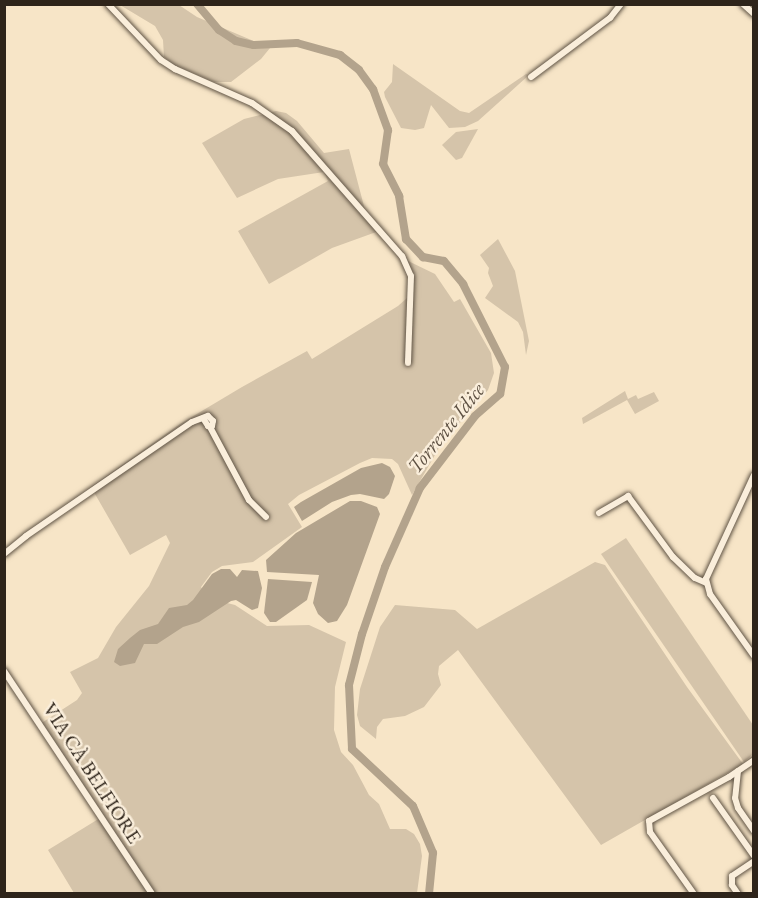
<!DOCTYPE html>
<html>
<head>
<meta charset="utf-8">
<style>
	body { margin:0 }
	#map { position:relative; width:758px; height:898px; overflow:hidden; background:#f7e5c7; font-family:"EB Garamond",serif }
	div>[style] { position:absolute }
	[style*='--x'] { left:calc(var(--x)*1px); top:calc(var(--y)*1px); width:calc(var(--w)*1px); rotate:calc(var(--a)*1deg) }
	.green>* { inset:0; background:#d5c4aa }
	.water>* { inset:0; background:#b3a38c }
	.river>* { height:8px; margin:-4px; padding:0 4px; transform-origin:4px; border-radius:4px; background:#b3a38c }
	.roads { filter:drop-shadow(0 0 2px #605445) drop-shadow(0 0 2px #605445) }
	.minor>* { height:6px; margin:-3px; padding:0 3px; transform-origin:3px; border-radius:3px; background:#faeedb }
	span { translate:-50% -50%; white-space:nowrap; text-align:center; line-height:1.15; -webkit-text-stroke:5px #faeedb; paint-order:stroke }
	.street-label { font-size:20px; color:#2e241a }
	.water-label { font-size:21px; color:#5d5042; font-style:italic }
	.frame { position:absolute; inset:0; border:6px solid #2e241a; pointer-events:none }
</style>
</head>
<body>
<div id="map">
	<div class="green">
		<i style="clip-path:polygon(120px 5px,179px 5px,197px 17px,270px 48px,261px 59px,231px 82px,214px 82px,174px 65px,164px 57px,163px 40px,155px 26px)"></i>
		<i style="clip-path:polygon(393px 64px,460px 111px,469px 113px,526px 74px,529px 75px,478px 121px,465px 127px,449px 128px,431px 105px,424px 128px,415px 130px,401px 128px,385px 97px,384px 92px,392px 82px)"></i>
		<i style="clip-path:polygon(276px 111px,286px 113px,297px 121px,324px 153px,349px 149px,365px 210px,379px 231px,332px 248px,269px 284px,238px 231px,328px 181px,324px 172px,278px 179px,237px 198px,202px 143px,244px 119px)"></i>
		<i style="clip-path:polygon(478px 129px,462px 158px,456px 160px,442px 145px,456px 132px)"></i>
		<i style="clip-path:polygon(498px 239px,515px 271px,529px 341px,526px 355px,523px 332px,518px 322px,485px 298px,493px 286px,488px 273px,489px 268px,480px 255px)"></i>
		<i style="clip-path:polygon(404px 259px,435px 274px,454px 302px,460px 299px,491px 353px,494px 373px,488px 390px,459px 424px,451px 427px,412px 495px,398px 464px,392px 459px,372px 458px,360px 463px,299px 495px,288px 504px,302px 527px,253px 562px,222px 566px,212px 572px,201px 587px,208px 598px,235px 605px,267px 626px,309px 625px,346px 642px,335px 687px,334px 730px,341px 752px,353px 765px,369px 795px,379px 804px,390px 829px,406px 829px,414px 834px,420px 844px,422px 856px,417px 893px,153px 894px,151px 890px,145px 894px,74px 893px,48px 850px,100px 818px,40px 724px,77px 700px,82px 693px,70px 672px,98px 658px,116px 627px,149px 586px,170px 543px,166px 535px,130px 555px,91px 487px,180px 424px,242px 387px,307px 351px,312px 359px,398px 306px,407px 298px,408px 279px)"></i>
		<i style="clip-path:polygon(625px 391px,628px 399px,636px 395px,638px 399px,654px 392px,659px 401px,635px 414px,627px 400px,583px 424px,582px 418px)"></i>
		<i style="clip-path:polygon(626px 538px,753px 725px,753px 754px,744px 762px,601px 554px)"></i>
		<i style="clip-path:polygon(595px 562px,605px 565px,687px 687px,743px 764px,601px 845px,458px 650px,439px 666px,438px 674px,441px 685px,424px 707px,405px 716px,383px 719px,377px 727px,376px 739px,360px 726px,357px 715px,360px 689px,380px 627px,395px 605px,455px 610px,477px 629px)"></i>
	</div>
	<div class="water">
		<i style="clip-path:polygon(382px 463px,390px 467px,395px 476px,389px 494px,384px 499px,360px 494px,351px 495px,332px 502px,302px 521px,294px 507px,301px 502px,361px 468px)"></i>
		<i style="clip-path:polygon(350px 501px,361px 501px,377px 507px,380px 514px,347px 605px,337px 621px,328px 623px,318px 614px,313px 603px,319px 575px,267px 572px,266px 560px,296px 533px)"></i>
		<i style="clip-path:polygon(221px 569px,230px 569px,237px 577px,242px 570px,258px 571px,262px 588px,258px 608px,252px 610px,236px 600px,231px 601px,199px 622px,183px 627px,157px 644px,144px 644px,135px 663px,120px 666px,114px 662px,118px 649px,130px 638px,140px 630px,158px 624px,169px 608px,187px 605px,193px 600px,212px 574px)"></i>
		<i style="clip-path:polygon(268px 579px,312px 582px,307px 600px,276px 622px,270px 622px,264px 613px)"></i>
	</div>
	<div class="river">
		<i style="--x:197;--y:4;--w:34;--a:50"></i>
		<i style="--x:219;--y:30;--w:20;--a:33"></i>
		<i style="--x:236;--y:41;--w:18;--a:13"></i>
		<i style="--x:254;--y:45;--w:43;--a:-2.7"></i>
		<i style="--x:297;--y:43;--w:45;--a:15.6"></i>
		<i style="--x:340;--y:55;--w:24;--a:38"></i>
		<i style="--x:359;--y:70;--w:24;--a:54"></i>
		<i style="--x:373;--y:89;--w:44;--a:69.9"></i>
		<i style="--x:388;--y:130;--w:34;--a:98"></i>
		<i style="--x:383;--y:164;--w:36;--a:63"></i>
		<i style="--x:399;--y:196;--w:44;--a:80.8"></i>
		<i style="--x:406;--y:239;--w:25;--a:47"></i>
		<i style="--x:423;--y:257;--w:21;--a:11"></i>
		<i style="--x:444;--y:261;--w:30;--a:50"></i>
		<i style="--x:463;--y:284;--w:93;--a:63.2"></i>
		<i style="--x:505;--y:367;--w:27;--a:100"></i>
		<i style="--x:500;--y:394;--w:33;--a:139"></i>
		<i style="--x:475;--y:416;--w:91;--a:127.4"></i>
		<i style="--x:420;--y:488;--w:86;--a:113.9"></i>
		<i style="--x:385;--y:567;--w:71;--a:108.9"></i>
		<i style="--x:362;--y:634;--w:53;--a:104.3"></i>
		<i style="--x:349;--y:685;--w:64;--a:87.3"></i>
		<i style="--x:352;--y:749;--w:83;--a:43.1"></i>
		<i style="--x:413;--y:806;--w:51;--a:66.9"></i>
		<i style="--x:433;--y:853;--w:41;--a:95.6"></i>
	</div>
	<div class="roads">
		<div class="minor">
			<i style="--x:108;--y:4;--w:77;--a:46.6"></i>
			<i style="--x:161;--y:60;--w:17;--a:33"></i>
			<i style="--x:175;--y:69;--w:84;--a:23.8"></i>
			<i style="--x:252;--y:103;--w:49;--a:35"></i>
			<i style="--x:292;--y:131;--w:167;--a:48.7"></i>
			<i style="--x:402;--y:256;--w:22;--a:66"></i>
			<i style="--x:411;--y:276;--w:87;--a:92"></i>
			<i style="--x:743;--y:4;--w:15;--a:42"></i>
			<i style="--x:531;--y:77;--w:99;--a:-36.8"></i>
			<i style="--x:610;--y:18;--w:18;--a:-52"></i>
			<i style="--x:210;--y:427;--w:83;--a:61.9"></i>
			<i style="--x:249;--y:500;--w:24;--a:45"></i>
			<i style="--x:754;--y:475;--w:115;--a:114.8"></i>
			<i style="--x:706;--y:579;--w:16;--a:75"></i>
			<i style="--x:710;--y:594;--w:76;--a:54.6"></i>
			<i style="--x:599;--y:513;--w:34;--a:-30"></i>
			<i style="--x:628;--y:496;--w:76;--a:53.6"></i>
			<i style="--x:673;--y:557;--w:30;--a:44"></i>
			<i style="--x:695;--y:578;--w:12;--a:24"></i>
			<i style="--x:4;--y:554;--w:28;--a:-39"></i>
			<i style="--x:26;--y:536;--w:201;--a:-34.5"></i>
			<i style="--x:192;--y:422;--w:17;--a:-21"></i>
			<i style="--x:208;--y:416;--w:7;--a:45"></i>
			<i style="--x:213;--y:421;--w:5;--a:101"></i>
			<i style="--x:212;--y:426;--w:4;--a:180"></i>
			<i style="--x:208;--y:426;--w:9;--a:-122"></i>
			<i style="--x:4;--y:671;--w:268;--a:56.4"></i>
			<i style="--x:738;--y:771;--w:27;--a:96"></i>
			<i style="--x:735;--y:798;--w:10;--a:73"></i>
			<i style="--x:738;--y:808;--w:28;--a:55"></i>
			<i style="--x:713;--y:798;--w:71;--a:54.7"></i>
			<i style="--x:694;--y:894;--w:76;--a:-125.4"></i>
			<i style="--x:650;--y:832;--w:11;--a:-95"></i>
			<i style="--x:649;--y:821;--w:91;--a:-28.8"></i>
			<i style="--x:729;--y:777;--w:30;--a:-34"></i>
			<i style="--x:738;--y:894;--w:11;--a:-124"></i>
			<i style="--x:732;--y:885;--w:9;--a:-90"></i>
			<i style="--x:732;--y:876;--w:27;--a:-34"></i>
		</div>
	</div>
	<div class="street-label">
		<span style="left:92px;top:773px;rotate:57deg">VIA CÀ BELFIORE</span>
	</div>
	<div class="water-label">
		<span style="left:446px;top:428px;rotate:-51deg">Torrente Idice</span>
	</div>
	<div class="frame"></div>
</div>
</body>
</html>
